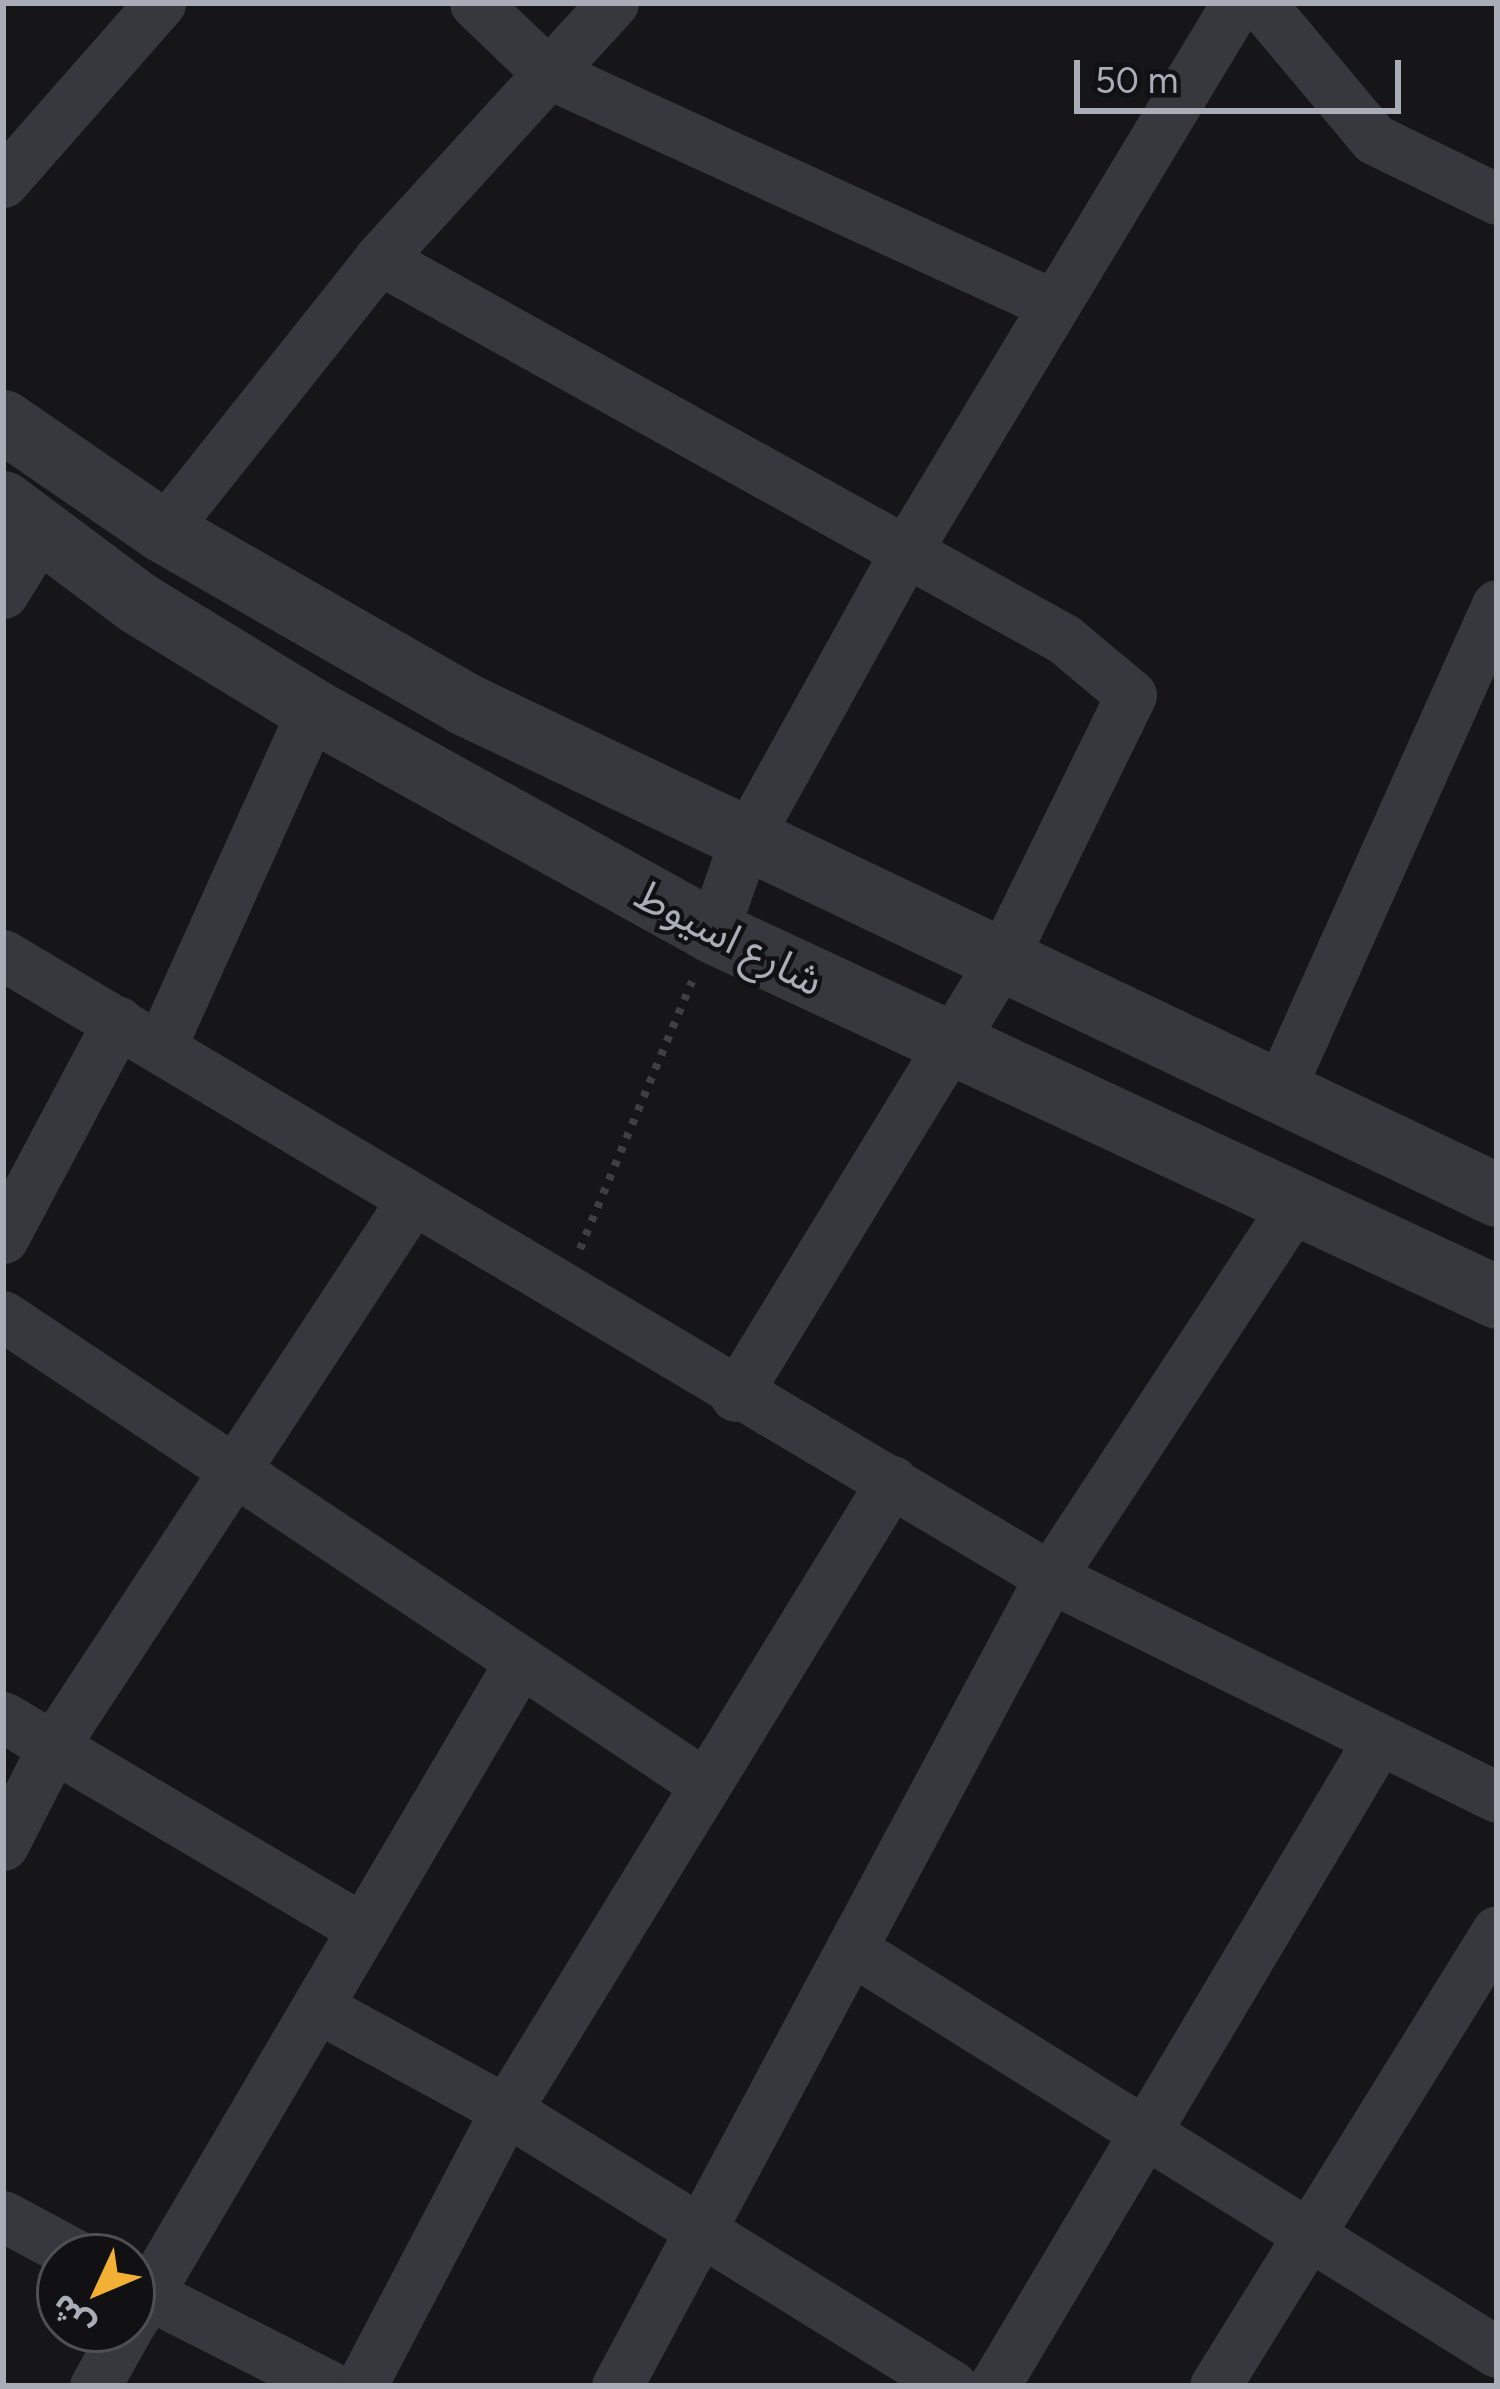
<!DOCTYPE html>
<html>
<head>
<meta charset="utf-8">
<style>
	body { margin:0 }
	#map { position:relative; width:1500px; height:2389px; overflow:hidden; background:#161618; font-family:Figtree,"Noto Sans Arabic",sans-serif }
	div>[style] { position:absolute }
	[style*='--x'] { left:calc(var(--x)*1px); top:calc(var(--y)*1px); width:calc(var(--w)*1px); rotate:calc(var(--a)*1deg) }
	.path>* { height:8px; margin-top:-4px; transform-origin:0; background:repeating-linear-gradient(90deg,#3d3f44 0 6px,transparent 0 15px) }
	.minor>* { height:51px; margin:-25.5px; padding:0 25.5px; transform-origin:25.5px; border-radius:25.5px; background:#37383d }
	.tertiary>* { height:63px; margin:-31.5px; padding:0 31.5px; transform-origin:31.5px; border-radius:31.5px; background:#37383d }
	span { translate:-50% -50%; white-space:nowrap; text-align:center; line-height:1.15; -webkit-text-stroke:9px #111113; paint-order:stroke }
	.street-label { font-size:42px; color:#a8adb8 }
	.frame { position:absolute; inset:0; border:6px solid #a8adb8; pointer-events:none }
	.north { position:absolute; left:36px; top:2233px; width:120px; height:120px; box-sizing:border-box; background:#111113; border:3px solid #4d4f55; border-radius:50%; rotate:226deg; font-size:33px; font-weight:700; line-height:48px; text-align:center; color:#a8adb8 }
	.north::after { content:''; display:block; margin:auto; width:42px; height:54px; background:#f2b134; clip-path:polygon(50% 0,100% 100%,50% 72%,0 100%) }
	.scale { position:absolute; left:1074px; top:60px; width:327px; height:54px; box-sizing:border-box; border:6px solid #a8adb8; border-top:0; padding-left:15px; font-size:36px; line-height:42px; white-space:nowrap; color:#a8adb8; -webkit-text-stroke:9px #111113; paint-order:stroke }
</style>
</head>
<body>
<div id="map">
	<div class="path">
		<i style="--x:580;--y:1249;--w:290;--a:-67.3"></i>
	</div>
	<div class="minor">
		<i style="--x:475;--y:3;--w:101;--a:43.8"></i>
		<i style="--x:548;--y:73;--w:552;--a:24.62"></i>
		<i style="--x:1260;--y:3;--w:177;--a:50"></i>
		<i style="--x:1374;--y:139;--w:137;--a:26"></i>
		<i style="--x:3;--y:182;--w:238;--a:-48.7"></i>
		<i style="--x:379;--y:259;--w:783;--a:29.02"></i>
		<i style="--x:1064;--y:639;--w:87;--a:39.9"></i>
		<i style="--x:1131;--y:695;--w:300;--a:116.1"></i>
		<i style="--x:999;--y:964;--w:506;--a:121.43"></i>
		<i style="--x:163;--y:531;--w:347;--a:-51.5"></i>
		<i style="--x:379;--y:259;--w:347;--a:-47.6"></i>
		<i style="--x:3;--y:593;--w:74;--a:-58.2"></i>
		<i style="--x:713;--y:932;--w:92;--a:-71"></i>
		<i style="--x:743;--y:845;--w:330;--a:-61"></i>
		<i style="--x:903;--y:556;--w:646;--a:-58.87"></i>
		<i style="--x:3;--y:955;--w:1218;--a:30.71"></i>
		<i style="--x:1050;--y:1577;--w:498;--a:26.2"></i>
		<i style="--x:161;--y:1046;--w:369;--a:-65.7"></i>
		<i style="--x:1277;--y:1095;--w:537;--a:-65.82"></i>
		<i style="--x:3;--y:1238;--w:245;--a:-62"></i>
		<i style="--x:3;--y:1316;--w:841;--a:33.71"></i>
		<i style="--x:3;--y:1717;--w:418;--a:30.5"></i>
		<i style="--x:3;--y:1845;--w:112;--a:-63"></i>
		<i style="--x:54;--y:1745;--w:648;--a:-56.7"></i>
		<i style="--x:851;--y:1949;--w:761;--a:31.96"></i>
		<i style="--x:317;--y:2007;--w:215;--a:28.6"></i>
		<i style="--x:506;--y:2110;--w:524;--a:31.75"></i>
		<i style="--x:3;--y:2216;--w:86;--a:28.3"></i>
		<i style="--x:132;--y:2286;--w:221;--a:26.9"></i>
		<i style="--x:132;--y:2321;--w:759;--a:-59.52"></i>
		<i style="--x:95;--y:2386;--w:65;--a:-60.7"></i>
		<i style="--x:361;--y:2386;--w:312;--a:-62.3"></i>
		<i style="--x:506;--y:2110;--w:738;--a:-58.46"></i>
		<i style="--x:617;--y:2386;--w:918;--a:-61.84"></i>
		<i style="--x:1050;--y:1577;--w:452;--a:-56.7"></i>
		<i style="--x:994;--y:2386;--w:753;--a:-59.25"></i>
		<i style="--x:1215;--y:2386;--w:535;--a:-58.21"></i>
	</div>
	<div class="tertiary">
		<i style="--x:3;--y:421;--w:194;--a:34.5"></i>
		<i style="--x:163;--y:531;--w:348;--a:29.8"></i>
		<i style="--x:465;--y:704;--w:1143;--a:25.44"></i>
		<i style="--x:3;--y:502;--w:169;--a:36.8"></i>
		<i style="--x:138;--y:603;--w:205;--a:31.4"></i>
		<i style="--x:313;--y:710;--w:457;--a:29"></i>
		<i style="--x:713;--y:932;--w:865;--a:24.96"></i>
	</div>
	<div class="street-label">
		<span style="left:729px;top:938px;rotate:27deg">شارع اسيوط</span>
	</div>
	<div class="frame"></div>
	<div class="north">ش</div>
	<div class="scale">50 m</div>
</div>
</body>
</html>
